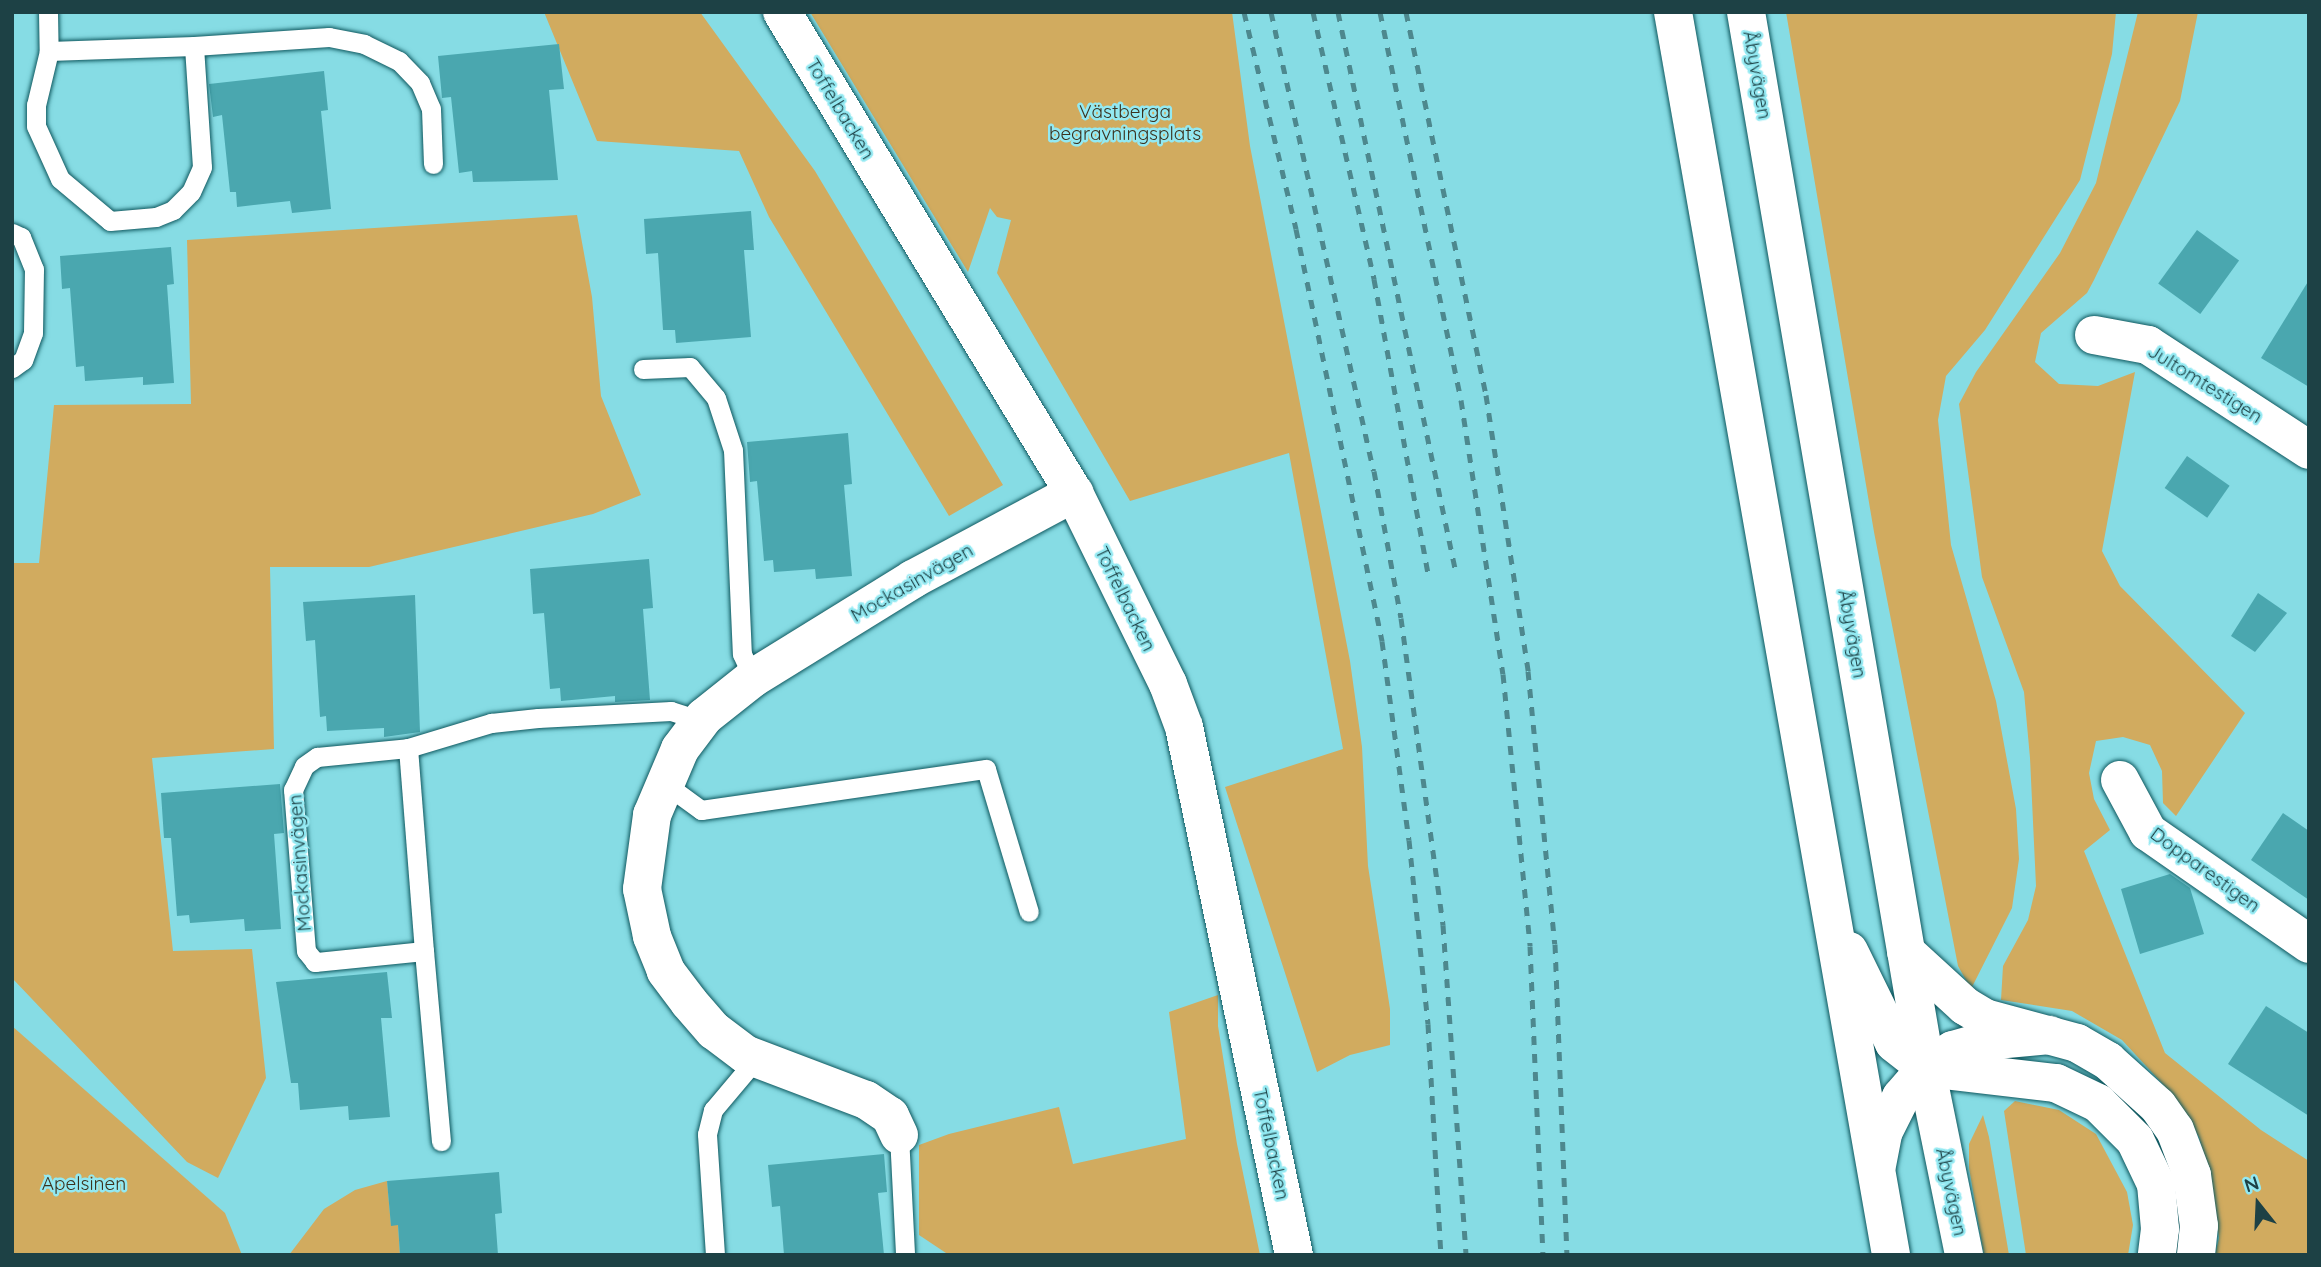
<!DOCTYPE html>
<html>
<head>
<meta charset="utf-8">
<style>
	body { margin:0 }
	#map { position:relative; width:2321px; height:1267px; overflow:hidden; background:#86dce4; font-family:Quicksand,sans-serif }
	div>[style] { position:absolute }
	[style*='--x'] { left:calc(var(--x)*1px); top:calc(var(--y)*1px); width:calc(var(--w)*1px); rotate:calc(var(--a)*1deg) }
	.green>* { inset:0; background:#d1ab5f }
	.building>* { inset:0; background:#4aa7af; transform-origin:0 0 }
	.roads { filter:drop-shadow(0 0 2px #0f585f) drop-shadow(0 0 2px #0f585f) }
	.lane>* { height:19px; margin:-9.5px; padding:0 9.5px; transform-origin:9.5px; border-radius:9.5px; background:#fff }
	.street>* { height:38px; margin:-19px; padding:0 19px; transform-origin:19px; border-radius:19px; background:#fff }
	.secondary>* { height:38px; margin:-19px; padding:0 19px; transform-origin:19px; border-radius:19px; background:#fff }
	.rail>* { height:5px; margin-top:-2.5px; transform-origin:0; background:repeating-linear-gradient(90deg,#4d888e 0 9px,transparent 0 18px) }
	span { translate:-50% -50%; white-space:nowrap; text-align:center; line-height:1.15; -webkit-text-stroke:5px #93e9f2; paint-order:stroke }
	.street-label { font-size:19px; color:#1d4145 }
	.park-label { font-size:19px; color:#3c321e }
	.frame { position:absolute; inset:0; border:14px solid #1d4145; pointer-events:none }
	.north { position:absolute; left:2223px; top:1169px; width:70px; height:70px; -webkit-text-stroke:5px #93e9f2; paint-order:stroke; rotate:342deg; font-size:19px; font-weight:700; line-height:28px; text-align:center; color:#1d4145 }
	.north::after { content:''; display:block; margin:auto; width:24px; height:32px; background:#1d4145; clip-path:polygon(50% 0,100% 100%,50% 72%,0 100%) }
</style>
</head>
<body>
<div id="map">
	<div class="green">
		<i style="clip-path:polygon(544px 12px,700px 12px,815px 171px,1003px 485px,949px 516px,769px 217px,739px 151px,597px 141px)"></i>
		<i style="clip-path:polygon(810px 12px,1232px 12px,1250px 146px,1350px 661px,1362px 747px,1368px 866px,1390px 1009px,1390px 1045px,1350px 1055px,1317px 1072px,1225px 787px,1343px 749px,1289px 453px,1130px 501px,997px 273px,1011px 220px,997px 217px,990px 208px,968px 272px)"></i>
		<i style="clip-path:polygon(1786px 12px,2116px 12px,2112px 54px,2080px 180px,1985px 330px,1946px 376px,1938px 420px,1951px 545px,1996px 701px,2016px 809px,2019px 859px,2012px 908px,1971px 989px,1958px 966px,1874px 532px)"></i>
		<i style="clip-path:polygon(2138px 12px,2198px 12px,2180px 101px,2094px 280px,2087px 293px,2041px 333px,2035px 362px,2059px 384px,2098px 386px,2135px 372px,2102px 551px,2120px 586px,2245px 713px,2176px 816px,2163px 803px,2162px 771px,2150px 745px,2123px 737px,2096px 741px,2089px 773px,2094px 799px,2110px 830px,2084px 851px,2165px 1053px,2261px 1130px,2309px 1161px,2309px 1255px,2215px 1255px,2219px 1238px,2212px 1186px,2199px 1137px,2171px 1093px,2122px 1040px,2072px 1011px,2001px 1000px,2003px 966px,2028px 920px,2036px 886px,2030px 758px,2024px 692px,1982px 577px,1959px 404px,1976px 372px,2060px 253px,2096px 183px)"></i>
		<i style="clip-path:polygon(577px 215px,592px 297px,601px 396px,641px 495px,593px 514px,369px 567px,270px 567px,274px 749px,152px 758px,173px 951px,252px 949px,266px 1078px,218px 1178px,187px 1162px,12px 978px,12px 563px,39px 563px,54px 405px,191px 404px,187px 240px)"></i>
		<i style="clip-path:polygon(1218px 995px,1218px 1026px,1237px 1144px,1260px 1255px,949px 1255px,919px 1235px,919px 1145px,949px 1134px,1059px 1107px,1073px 1164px,1186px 1139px,1169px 1012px)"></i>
		<i style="clip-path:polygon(12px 1026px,225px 1213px,242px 1255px,12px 1255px)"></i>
		<i style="clip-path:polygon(2015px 1101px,2059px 1110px,2096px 1134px,2127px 1192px,2133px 1225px,2128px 1255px,2026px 1255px,2004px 1111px)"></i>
		<i style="clip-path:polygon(1983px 1115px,1989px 1137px,2009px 1255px,1984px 1255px,1969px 1168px,1969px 1144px)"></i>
		<i style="clip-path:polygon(387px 1181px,391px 1225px,398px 1225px,400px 1255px,289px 1255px,324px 1209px,355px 1190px)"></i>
	</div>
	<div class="building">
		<i style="clip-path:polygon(559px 44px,564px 89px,549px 90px,558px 180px,473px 182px,472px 171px,459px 173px,451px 97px,442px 98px,438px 56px)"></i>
		<i style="clip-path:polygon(324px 71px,328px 110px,321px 111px,331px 209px,292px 213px,290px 201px,237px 207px,236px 192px,230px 192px,222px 115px,213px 117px,209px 84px)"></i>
		<i style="clip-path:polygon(751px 211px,754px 250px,744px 250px,751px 337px,676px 343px,675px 330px,663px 330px,658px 253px,646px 254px,644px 219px)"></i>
		<i style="left:2197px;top:230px;width:52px;height:66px;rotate:36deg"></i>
		<i style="clip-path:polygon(171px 247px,174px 284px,167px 285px,174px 383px,143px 385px,143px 377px,85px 381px,84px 366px,76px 367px,70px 288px,62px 289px,60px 256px)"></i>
		<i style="clip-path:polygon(2309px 280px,2309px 387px,2261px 358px)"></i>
		<i style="clip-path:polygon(848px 433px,852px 484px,844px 485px,852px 576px,816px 579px,815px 569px,774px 572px,773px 560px,764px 561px,757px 481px,750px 482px,747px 442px)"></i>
		<i style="left:2187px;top:456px;width:52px;height:39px;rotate:35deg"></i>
		<i style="clip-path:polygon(649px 559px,653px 608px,643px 609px,650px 700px,615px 702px,615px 696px,561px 701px,560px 688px,550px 689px,544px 613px,533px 614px,530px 569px)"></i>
		<i style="clip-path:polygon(2258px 593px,2287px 613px,2255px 652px,2231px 636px)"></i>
		<i style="clip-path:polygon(415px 595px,420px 732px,384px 737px,384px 728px,327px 731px,326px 716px,320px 717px,315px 640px,306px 641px,303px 602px)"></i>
		<i style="clip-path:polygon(280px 784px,284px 833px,274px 834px,281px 929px,245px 931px,244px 919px,190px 923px,189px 915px,177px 916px,171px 838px,164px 838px,161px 793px)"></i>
		<i style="clip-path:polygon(2283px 813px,2309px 831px,2309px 900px,2251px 860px)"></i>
		<i style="clip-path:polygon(2170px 874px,2190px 888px,2204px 934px,2140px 954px,2121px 889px)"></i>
		<i style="clip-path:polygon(387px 972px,392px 1018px,381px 1018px,390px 1117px,349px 1120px,348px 1106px,300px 1110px,298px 1083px,291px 1083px,276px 982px)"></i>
		<i style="clip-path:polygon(2266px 1006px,2309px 1033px,2309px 1116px,2228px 1064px)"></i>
		<i style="clip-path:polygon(884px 1154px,887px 1192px,878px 1193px,884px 1255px,784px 1255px,780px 1206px,772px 1207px,768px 1165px)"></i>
		<i style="clip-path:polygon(499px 1172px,502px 1213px,495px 1214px,498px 1255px,400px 1255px,398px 1225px,391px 1226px,387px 1181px)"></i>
	</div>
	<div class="roads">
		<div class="lane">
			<i style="--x:48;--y:12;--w:39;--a:89"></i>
			<i style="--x:49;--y:51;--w:56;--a:103.5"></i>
			<i style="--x:36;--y:105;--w:21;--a:90"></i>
			<i style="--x:36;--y:126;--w:58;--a:65.6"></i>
			<i style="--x:60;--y:179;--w:65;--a:40"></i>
			<i style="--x:110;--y:221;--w:46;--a:-5"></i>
			<i style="--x:156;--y:217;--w:18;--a:-22"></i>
			<i style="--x:173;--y:210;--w:25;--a:-45"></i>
			<i style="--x:191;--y:192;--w:27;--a:-66"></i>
			<i style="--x:202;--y:167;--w:121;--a:-93.8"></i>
			<i style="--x:194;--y:46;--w:135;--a:-3.8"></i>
			<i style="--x:329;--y:37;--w:36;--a:11"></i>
			<i style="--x:364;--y:44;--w:39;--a:26"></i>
			<i style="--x:399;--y:61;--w:30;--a:46"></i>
			<i style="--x:420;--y:83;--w:28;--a:67"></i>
			<i style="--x:431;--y:109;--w:55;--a:87.9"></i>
			<i style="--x:49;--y:51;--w:145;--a:-2"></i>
			<i style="--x:12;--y:233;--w:10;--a:24"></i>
			<i style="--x:21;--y:237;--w:35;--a:68"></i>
			<i style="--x:34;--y:269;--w:64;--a:90.9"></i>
			<i style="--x:33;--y:333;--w:29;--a:110"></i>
			<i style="--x:23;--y:360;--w:14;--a:144"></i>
			<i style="--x:643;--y:369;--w:47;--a:-2.4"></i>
			<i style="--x:690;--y:367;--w:40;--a:50"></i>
			<i style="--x:716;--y:398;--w:55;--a:71.9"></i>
			<i style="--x:733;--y:450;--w:204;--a:87.5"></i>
			<i style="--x:742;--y:654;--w:26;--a:65"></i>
			<i style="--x:408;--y:748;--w:204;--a:85.5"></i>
			<i style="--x:424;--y:951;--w:110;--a:174.2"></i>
			<i style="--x:315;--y:962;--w:14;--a:-129"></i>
			<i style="--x:306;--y:951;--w:162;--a:-94.6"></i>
			<i style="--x:293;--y:790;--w:26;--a:-65"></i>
			<i style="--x:304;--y:766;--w:16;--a:-35"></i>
			<i style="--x:317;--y:757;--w:91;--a:-5.6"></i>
			<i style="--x:408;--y:748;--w:87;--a:-16.8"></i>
			<i style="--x:491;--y:723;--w:47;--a:-6.1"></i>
			<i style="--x:538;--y:718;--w:133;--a:-3"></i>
			<i style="--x:671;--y:711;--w:32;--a:18"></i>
			<i style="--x:664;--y:783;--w:46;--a:36.1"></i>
			<i style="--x:701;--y:810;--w:288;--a:-8.2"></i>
			<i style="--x:986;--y:769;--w:149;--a:73.3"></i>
			<i style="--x:424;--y:951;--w:191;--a:84.9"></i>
			<i style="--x:899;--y:1135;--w:120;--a:87.1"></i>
			<i style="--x:715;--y:1255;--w:121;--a:-93.8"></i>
			<i style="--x:707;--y:1134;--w:25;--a:-76"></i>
			<i style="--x:713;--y:1110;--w:67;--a:-49.9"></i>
		</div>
		<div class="street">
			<i style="--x:782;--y:12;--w:563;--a:58.74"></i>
			<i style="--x:1074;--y:493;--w:213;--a:63.8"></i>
			<i style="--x:1168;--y:684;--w:46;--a:69.6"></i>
			<i style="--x:1184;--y:727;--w:539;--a:78.23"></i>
			<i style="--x:2094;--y:335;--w:55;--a:10.5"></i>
			<i style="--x:2148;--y:345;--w:192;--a:33.1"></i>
			<i style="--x:2120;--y:780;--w:59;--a:61.7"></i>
			<i style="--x:2148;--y:832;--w:196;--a:34.8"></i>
			<i style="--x:1906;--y:952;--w:80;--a:42.5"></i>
			<i style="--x:1965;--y:1006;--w:23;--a:31"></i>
			<i style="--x:1985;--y:1018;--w:95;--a:15.2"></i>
			<i style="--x:2077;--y:1043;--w:36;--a:30"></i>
			<i style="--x:2108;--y:1061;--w:67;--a:42"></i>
			<i style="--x:2158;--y:1106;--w:29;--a:55"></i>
			<i style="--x:2175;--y:1130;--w:48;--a:69.3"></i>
			<i style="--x:2192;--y:1175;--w:51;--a:82.2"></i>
			<i style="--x:2199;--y:1226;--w:29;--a:96"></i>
			<i style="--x:1926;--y:1068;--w:131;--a:6.6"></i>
			<i style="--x:2056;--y:1083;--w:47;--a:25.5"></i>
			<i style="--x:2098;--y:1103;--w:52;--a:45"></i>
			<i style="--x:2135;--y:1140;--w:49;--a:64.5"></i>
			<i style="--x:2156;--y:1184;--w:45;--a:84.9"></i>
			<i style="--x:2160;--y:1229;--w:26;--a:97"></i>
			<i style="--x:899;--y:1135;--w:21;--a:-115"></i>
			<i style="--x:890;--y:1116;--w:29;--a:-146"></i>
			<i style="--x:866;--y:1100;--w:129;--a:-159.2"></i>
			<i style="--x:745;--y:1054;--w:39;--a:-143"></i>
			<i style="--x:714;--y:1031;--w:38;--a:-131"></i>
			<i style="--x:689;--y:1002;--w:39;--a:-127"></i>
			<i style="--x:666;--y:971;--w:38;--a:-112"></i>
			<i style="--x:652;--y:936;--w:48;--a:-102"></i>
			<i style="--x:642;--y:889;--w:75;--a:-82.3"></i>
			<i style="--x:652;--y:815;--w:72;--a:-67"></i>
			<i style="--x:680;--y:749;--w:40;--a:-53"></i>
			<i style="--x:704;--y:717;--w:63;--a:-38.5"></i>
			<i style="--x:753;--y:678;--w:188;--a:-31.7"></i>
			<i style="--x:913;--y:579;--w:183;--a:-28.1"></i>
		</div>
		<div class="secondary">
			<i style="--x:1673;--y:12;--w:1262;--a:80.05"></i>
			<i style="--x:1746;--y:12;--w:1071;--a:80.33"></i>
			<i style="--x:1926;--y:1068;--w:191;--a:78.5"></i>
			<i style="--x:1849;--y:951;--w:102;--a:63.9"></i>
			<i style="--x:1894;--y:1043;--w:41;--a:38"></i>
			<i style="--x:1877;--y:1165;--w:33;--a:-79"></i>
			<i style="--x:1883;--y:1133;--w:40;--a:-63.4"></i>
			<i style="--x:1901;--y:1097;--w:38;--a:-49"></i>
			<i style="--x:1926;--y:1068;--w:32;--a:-34"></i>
			<i style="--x:1953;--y:1050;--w:33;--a:-16"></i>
			<i style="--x:1985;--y:1041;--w:65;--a:-5.3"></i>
		</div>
	</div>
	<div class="rail">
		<i style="--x:1244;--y:12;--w:223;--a:76.5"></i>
		<i style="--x:1296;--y:229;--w:421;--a:78.2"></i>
		<i style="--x:1382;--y:641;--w:201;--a:82.3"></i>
		<i style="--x:1409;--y:840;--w:185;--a:84.1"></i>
		<i style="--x:1428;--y:1024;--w:231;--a:86.8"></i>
		<i style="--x:1271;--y:12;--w:470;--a:77.4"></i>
		<i style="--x:1374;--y:471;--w:149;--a:79.6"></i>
		<i style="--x:1401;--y:618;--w:310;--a:82.2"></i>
		<i style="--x:1443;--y:925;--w:331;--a:86"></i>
		<i style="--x:1313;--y:12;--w:274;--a:77.1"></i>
		<i style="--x:1374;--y:279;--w:305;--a:79.6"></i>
		<i style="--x:1338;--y:12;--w:573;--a:78.12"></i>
		<i style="--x:1380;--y:12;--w:396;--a:78.2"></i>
		<i style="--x:1461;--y:400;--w:277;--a:81.3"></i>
		<i style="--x:1503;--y:674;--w:273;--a:84.3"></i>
		<i style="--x:1530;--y:946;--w:309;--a:87.6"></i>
		<i style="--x:1406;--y:12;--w:391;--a:78.2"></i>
		<i style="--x:1486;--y:395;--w:279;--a:81.3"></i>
		<i style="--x:1528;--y:671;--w:274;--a:84.4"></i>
		<i style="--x:1555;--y:944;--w:311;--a:87.8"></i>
	</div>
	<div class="street-label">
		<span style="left:1757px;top:75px;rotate:80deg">Åbyvägen</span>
		<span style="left:840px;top:109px;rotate:59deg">Toffelbacken</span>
		<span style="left:2205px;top:384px;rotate:32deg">Jultomtestigen</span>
		<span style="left:912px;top:583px;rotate:-30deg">Mockasinvägen</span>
		<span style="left:1125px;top:599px;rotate:64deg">Toffelbacken</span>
		<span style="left:1852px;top:634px;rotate:80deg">Åbyvägen</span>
		<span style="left:300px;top:863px;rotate:-94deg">Mockasinvägen</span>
		<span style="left:2205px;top:870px;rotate:36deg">Dopparestigen</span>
		<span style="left:1271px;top:1144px;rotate:78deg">Toffelbacken</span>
		<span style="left:1951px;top:1192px;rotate:78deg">Åbyvägen</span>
	</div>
	<div class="park-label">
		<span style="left:1125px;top:123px">Västberga<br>begravningsplats</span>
		<span style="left:84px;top:1184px">Apelsinen</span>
	</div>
	<div class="frame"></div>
	<div class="north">N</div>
</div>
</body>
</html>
